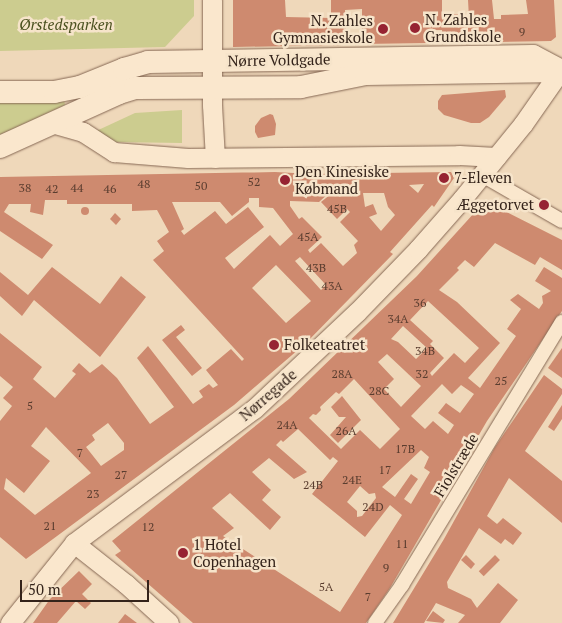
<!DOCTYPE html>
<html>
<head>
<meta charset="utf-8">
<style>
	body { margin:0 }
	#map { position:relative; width:562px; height:623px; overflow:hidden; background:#efd8ba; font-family:"PT Serif",serif }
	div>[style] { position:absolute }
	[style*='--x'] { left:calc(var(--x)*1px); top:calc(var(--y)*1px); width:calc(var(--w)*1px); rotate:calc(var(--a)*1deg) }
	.green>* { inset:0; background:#cccc8f }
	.building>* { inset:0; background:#ce8a6f; transform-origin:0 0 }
	.round { border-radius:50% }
	.roads { filter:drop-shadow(0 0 1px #866854) drop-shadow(0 0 1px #866854) }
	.pedestrian>* { height:14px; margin:-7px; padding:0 7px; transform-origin:7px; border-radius:7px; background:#fae7cd }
	.minor>* { height:19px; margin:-9.5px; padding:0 9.5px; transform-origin:9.5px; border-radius:9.5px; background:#fae7cd }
	.tertiary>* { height:22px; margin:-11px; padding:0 11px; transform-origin:11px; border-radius:11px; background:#fae7cd }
	.dots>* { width:14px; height:14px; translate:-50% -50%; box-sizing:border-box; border:2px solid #f6e4ca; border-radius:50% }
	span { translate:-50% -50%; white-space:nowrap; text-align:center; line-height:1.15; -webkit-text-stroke:5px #f6e4ca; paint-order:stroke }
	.number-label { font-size:12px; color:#5a3d2f }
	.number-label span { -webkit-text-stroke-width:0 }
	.poi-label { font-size:15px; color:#34231a }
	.left { translate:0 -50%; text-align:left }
	.right { translate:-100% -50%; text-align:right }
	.park-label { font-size:15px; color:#4b5120; font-style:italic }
	.street-label { font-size:15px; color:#34231a }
	.scale { position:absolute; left:20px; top:580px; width:129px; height:22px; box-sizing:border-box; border:2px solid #34231a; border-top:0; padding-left:6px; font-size:15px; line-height:18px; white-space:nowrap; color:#34231a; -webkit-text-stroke:4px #f6e4ca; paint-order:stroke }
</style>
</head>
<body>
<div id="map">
	<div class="green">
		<i style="clip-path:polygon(0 0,194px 0,194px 16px,165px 47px,0 51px)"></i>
		<i style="clip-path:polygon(64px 99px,65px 105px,0 135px,0 100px)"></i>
		<i style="clip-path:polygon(182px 110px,182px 143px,113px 142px,94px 132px,135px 113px)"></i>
	</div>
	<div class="building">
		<i style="clip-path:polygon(233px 0,285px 0,286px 17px,331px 18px,333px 14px,331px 13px,331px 0,442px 0,442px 14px,462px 14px,463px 18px,469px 18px,468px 0,492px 0,494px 19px,501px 19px,501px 15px,528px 14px,526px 0,554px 0,556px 37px,551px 41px,443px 43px,442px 30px,427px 30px,427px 43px,362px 44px,362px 9px,345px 10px,346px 45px,233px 47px)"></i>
		<i style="clip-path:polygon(505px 90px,506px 97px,489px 117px,480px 123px,471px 123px,444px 115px,438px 109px,438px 101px,442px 95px)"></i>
		<i style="clip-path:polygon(270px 114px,273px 115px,276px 124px,275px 135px,258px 138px,255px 132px,255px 126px,261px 118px)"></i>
		<i style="clip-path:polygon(evenodd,275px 172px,312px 174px,451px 172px,454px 178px,434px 207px,432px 205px,390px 252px,393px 254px,306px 343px,234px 405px,26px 559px,0 537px,0 421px,12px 406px,3px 398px,13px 387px,0 376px,0 333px,42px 367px,33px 379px,55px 398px,76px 374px,72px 371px,79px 363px,90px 373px,102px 364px,117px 378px,150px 424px,174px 407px,137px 358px,148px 346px,193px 404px,203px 397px,199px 391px,209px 384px,213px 388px,218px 385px,206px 370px,231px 349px,242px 361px,244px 359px,153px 260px,164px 251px,157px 241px,169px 232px,157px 210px,132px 211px,132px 204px,67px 204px,67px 200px,45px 200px,43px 215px,30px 212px,31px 204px,9px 204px,4px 212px,53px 245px,42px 259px,0 231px,0 177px,275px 172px,424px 184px,418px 193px,409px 185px,424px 184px,275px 172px,330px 192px,331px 194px,321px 202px,337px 219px,347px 209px,350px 212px,340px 222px,358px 241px,354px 245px,357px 253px,343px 266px,321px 243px,310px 253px,308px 250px,322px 237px,302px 217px,299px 219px,290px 206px,290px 201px,319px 202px,330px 192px,275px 172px,363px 193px,384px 193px,388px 207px,395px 215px,381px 231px,369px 217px,377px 214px,373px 204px,365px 207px,363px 193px,275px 172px,249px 198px,259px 198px,259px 207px,273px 208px,293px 234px,280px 246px,270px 235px,234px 269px,225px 258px,264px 227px,248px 207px,226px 224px,215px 211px,184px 235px,181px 231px,184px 229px,172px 202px,220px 202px,232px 216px,249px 202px,249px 198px,275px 172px,300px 257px,326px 285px,321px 290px,295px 261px,300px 257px,275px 172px,276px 265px,311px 301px,286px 323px,252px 288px,276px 265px,275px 172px,108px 423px,124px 443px,124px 450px,101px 466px,86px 447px,95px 440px,92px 435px,108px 423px,275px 172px,46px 427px,91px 473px,35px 515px,4px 489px,6px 478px,24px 493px,50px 461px,31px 446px,46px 427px)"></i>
		<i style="clip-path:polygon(evenodd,485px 201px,562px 240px,562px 270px,540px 257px,535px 265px,495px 243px,474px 267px,465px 260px,457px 268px,459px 270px,439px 290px,457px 302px,500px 343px,468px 378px,480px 388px,516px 336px,507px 329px,521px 309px,510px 300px,518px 294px,539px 309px,543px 303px,542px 296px,551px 291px,535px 281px,544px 267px,562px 278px,562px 311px,487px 421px,390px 588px,366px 623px,193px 623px,115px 555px,121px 551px,112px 541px,289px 399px,417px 276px,485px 201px,428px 301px,479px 348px,465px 363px,454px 353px,432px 376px,430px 373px,444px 358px,430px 344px,433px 341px,410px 320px,428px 301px,485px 201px,403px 326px,427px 348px,416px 359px,398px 342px,391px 339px,403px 326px,485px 201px,387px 354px,421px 386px,401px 407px,384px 389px,394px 379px,378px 362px,387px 354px,485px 201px,354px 379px,400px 429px,380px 449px,360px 430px,341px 449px,309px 418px,313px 414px,316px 415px,321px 410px,320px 407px,336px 392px,339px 394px,354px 379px,485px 201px,442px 384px,452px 394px,461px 385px,474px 394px,460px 413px,446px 403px,438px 413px,454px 425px,448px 434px,433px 421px,425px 429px,411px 416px,442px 384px,485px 201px,298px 429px,330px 460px,333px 457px,338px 461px,312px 494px,365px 537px,390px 505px,402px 515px,340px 612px,223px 536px,234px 528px,212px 508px,230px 493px,270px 530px,281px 517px,262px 500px,271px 490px,252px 472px,269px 458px,294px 479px,307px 472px,276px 445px,281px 440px,283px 442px,298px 429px,485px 201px,421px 450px,429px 457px,424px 468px,430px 472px,411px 504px,404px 499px,418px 479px,411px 474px,395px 497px,382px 487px,421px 450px,485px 201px,360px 486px,369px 494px,375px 493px,376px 498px,362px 516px,357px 517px,357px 511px,347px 502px,360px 486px)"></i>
		<i class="round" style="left:81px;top:207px;width:8px;height:8px"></i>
		<i style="clip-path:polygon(115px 213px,121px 219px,116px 225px,110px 219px)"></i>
		<i style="clip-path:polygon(52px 267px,100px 304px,121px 276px,146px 297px,100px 357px,34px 300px,22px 316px,0 296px,0 272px,28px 295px)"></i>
		<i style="clip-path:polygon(181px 325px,185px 330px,176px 337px,202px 368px,192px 376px,162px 340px)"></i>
		<i style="clip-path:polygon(562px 348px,562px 378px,548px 368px)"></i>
		<i style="clip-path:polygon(544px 375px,562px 389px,562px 394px,525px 451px,562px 481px,562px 523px,509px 478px,487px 516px,497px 524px,503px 518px,522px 533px,513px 545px,505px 539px,501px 544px,479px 528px,447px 582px,448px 588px,471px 599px,477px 608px,498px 583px,518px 600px,500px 623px,458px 623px,465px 615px,436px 603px,424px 623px,393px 623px,444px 539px,495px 447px)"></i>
		<i style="clip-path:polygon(342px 396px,361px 420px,338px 443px,330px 435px,346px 417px,339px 417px,331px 407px)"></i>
		<i style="clip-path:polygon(562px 405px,562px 419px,554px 431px,548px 427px)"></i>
		<i style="clip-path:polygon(466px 555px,475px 564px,471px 569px,461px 560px)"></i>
		<i style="left:495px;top:555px;width:7px;height:23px;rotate:45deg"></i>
		<i style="clip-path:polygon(79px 571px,92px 584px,82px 594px,91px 603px,85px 609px,76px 601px,57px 623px,33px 623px,50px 599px)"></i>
		<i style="clip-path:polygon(433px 611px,445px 620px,443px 623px,426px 621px)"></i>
		<i style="clip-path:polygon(125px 614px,137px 623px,118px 623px)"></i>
	</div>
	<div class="roads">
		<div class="pedestrian">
			<i style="--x:482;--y:175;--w:92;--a:29.9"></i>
			<i style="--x:375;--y:623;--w:47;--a:-54.6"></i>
			<i style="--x:402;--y:585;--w:308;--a:-58.7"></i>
		</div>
		<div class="minor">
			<i style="--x:212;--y:0;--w:105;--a:90"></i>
			<i style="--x:212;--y:105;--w:53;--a:86.8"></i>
			<i style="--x:52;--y:123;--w:32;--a:16"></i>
			<i style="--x:83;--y:132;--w:37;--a:33"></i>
			<i style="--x:114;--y:152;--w:74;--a:4.6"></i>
			<i style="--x:188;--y:158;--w:271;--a:-0.6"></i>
			<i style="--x:459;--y:155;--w:37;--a:3"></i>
			<i style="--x:74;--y:543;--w:66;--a:38.3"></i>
			<i style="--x:126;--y:584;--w:58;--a:42.2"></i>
			<i style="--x:10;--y:623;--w:102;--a:-51.3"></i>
			<i style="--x:74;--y:543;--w:224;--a:-36.7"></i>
			<i style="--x:254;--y:409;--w:141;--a:-43.3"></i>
			<i style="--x:357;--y:312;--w:88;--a:-45.9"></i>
			<i style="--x:418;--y:249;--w:67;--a:-48.7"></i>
			<i style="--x:462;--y:199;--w:97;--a:-50.9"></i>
			<i style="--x:523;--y:124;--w:68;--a:-55.1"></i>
		</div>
		<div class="tertiary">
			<i style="--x:0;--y:92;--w:54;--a:0"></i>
			<i style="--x:54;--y:92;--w:26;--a:-11"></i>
			<i style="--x:80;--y:87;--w:48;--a:-22.2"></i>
			<i style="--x:124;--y:69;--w:25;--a:-16"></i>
			<i style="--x:148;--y:62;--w:385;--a:-0.9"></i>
			<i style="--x:533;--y:56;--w:30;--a:28"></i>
			<i style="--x:0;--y:147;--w:131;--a:-24.4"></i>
			<i style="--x:119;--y:93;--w:17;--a:-17"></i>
			<i style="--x:135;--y:88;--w:166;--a:-0.3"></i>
			<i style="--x:301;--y:87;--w:66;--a:-11.3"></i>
			<i style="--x:366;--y:74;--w:196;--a:-0.9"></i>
		</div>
	</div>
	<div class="dots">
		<i style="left:415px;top:28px;background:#962332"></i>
		<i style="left:383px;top:29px;background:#962332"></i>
		<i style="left:444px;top:178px;background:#962332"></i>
		<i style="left:285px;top:180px;background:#962332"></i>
		<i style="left:544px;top:205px;background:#962332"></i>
		<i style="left:274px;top:345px;background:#962332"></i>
		<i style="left:183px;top:553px;background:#962332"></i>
	</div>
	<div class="number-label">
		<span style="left:522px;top:32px">9</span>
		<span style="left:254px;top:182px">52</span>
		<span style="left:144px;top:184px">48</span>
		<span style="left:201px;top:186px">50</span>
		<span style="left:25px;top:188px">38</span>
		<span style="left:77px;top:188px">44</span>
		<span style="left:52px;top:189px">42</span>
		<span style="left:110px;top:189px">46</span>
		<span style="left:337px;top:209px">45B</span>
		<span style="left:308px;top:237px">45A</span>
		<span style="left:316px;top:268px">43B</span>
		<span style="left:332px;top:286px">43A</span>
		<span style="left:420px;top:303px">36</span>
		<span style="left:398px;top:319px">34A</span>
		<span style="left:425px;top:351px">34B</span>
		<span style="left:342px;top:374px">28A</span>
		<span style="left:422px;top:374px">32</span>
		<span style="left:501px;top:381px">25</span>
		<span style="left:379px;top:391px">28C</span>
		<span style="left:30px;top:406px">5</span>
		<span style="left:287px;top:425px">24A</span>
		<span style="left:346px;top:431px">26A</span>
		<span style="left:405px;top:449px">17B</span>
		<span style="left:80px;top:453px">7</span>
		<span style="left:385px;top:470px">17</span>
		<span style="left:121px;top:475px">27</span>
		<span style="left:352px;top:480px">24E</span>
		<span style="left:313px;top:485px">24B</span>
		<span style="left:93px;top:494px">23</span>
		<span style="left:373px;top:507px">24D</span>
		<span style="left:50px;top:526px">21</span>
		<span style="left:148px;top:527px">12</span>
		<span style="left:402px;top:544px">11</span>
		<span style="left:386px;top:568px">9</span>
		<span style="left:326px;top:587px">5A</span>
		<span style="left:368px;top:597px">7</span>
	</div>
	<div class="poi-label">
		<span class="left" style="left:425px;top:28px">N. Zahles<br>Grundskole</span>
		<span class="right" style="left:373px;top:29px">N. Zahles<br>Gymnasieskole</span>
		<span class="left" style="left:295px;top:180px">Den Kinesiske<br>Købmand</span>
		<span class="left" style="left:454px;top:178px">7-Eleven</span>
		<span class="right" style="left:534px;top:205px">Æggetorvet</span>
		<span class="left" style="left:284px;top:345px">Folketeatret</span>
		<span class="left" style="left:193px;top:553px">1 Hotel<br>Copenhagen</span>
	</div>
	<div class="park-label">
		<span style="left:66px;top:25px">Ørstedsparken</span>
	</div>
	<div class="street-label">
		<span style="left:279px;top:60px;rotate:-1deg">Nørre Voldgade</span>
		<span style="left:268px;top:395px;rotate:-41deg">Nørregade</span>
		<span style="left:456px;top:465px;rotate:-59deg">Fiolstræde</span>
	</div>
	<div class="scale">50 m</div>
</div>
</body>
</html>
